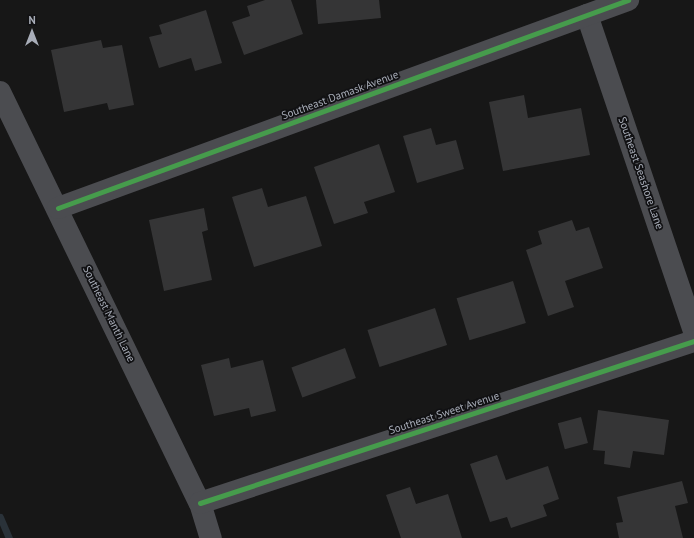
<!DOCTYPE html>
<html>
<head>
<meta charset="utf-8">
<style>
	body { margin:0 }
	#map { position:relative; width:694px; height:538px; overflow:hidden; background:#171717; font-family:"PT Sans",sans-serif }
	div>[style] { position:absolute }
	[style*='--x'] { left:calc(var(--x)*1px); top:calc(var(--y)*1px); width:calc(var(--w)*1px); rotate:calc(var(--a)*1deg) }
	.stream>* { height:7px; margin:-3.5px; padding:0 3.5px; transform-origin:3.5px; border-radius:3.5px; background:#2a3239 }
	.building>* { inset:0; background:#353536; transform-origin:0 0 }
	.minor>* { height:22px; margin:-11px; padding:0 11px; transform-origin:11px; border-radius:11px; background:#4b4c50 }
	.cycleway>* { height:5px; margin:-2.5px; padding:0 2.5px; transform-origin:2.5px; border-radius:2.5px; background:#469c4c }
	span { translate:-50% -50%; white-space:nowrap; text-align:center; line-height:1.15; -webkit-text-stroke:3.5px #111113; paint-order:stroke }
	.street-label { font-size:11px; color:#a8adb8 }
	.north { position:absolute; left:12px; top:12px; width:40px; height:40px; -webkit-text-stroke:3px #111113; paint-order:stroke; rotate:0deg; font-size:11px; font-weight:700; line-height:16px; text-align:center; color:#a8adb8 }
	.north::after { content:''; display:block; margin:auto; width:14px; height:18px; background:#a8adb8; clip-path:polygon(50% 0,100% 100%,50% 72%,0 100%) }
</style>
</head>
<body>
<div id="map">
	<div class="stream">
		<i style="--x:0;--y:517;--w:23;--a:67"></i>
	</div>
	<div class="building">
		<i style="clip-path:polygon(265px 0,291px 0,303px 34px,244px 55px,232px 22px,250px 16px,247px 6px)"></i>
		<i style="clip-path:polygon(316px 0,379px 0,381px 18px,318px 24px)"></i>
		<i style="clip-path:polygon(206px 10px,222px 63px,195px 71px,191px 58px,159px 68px,149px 37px,162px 34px,159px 25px)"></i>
		<i style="clip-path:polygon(101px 40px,103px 48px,122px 45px,134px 105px,109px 110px,107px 103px,64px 112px,51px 50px)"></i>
		<i style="clip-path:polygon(524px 95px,528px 118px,581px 108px,590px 155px,503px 171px,489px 102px)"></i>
		<i style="clip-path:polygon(431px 128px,436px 145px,456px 140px,464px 169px,417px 183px,403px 136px)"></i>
		<i style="clip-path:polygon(379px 144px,395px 192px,364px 202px,368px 213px,334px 224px,314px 167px)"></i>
		<i style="clip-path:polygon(262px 188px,268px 207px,306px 196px,322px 246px,254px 267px,232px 197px)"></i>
		<i style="clip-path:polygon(204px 208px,208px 230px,202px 232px,212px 280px,164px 291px,149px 220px)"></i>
		<i style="clip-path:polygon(572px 220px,576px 231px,589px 227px,603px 268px,565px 281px,574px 307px,548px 316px,526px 250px,542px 244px,538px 231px)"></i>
		<i style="left:513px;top:281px;width:44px;height:59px;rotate:73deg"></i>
		<i style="left:435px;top:308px;width:39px;height:71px;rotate:72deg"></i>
		<i style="left:345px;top:348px;width:32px;height:57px;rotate:70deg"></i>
		<i style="clip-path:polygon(229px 358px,231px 368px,263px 360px,276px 411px,251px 417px,249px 408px,214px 416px,201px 365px)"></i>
		<i style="clip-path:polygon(598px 410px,669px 420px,664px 455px,633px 451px,630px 468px,604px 464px,605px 451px,593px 450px)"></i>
		<i style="left:581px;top:417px;width:27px;height:24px;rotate:75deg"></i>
		<i style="clip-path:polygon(497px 455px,506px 480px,548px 466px,559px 499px,543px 505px,547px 516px,511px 528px,507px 517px,490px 522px,470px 464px)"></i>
		<i style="clip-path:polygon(682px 481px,688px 503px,675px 506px,683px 538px,619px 538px,616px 523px,623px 522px,617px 497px)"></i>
		<i style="clip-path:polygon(410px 487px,416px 504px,448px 494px,462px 538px,401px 538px,386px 495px)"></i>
	</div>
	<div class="minor">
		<i style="--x:587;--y:15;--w:334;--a:71.3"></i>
		<i style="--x:0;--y:92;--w:457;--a:64.1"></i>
		<i style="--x:200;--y:503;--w:37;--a:73"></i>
		<i style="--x:58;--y:208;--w:607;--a:-20.05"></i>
		<i style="--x:200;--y:503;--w:520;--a:-18.16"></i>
	</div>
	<div class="cycleway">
		<i style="--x:58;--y:208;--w:607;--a:-20.05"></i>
		<i style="--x:200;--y:503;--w:520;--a:-18.16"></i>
	</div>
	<div class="street-label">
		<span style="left:340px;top:95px;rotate:-20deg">Southeast Damask Avenue</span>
		<span style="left:641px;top:173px;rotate:71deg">Southeast Seashore Lane</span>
		<span style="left:109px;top:314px;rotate:64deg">Southeast Manth Lane</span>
		<span style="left:444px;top:413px;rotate:-18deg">Southeast Sweet Avenue</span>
	</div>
	<div class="north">N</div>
</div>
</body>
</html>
